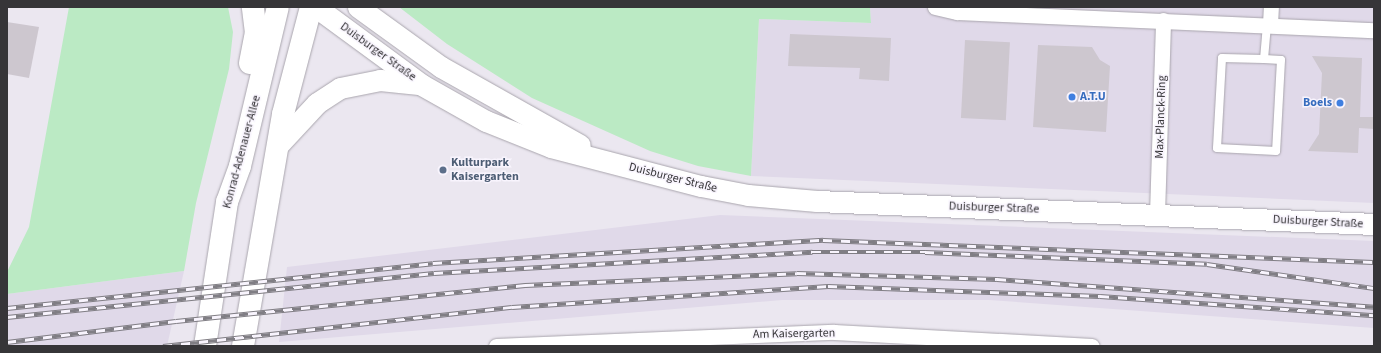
<!DOCTYPE html>
<html>
<head>
<meta charset="utf-8">
<style>
	body { margin:0 }
	#map { position:relative; width:1381px; height:353px; overflow:hidden; background:#ebe7f0; font-family:"Source Sans 3",sans-serif }
	div>[style] { position:absolute }
	[style*='--x'] { left:calc(var(--x)*1px); top:calc(var(--y)*1px); width:calc(var(--w)*1px); rotate:calc(var(--a)*1deg) }
	.built>* { inset:0; background:#e0d9e9 }
	.green>* { inset:0; background:#bbeac4 }
	.building>* { inset:0; background:#cdc7cf; transform-origin:0 0 }
	.roads { filter:drop-shadow(0 0 1px #a9a5ad) drop-shadow(0 0 1px #a9a5ad) }
	.service>* { height:8px; margin:-4px; padding:0 4px; transform-origin:4px; border-radius:4px; background:#fff }
	.minor>* { height:15px; margin:-7.5px; padding:0 7.5px; transform-origin:7.5px; border-radius:7.5px; background:#fff }
	.secondary>* { height:21px; margin:-10.5px; padding:0 10.5px; transform-origin:10.5px; border-radius:10.5px; background:#fff }
	.primary>* { height:22px; margin:-11px; padding:0 11px; transform-origin:11px; border-radius:11px; background:#fff }
	.rail>* { height:4.5px; margin-top:-2.25px; transform-origin:0; background:repeating-linear-gradient(90deg,#f8f4fd 0 9px,#807e84 0 18px); box-sizing:border-box; border-block:1px solid #807e84 }
	.dots>* { width:11px; height:11px; translate:-50% -50%; box-sizing:border-box; border:2px solid #f8f4fd; border-radius:50% }
	span { translate:-50% -50%; white-space:nowrap; text-align:center; line-height:1.15; -webkit-text-stroke:3px #f8f4fd; paint-order:stroke }
	.street-label { font-size:12px; color:#363538 }
	.shop-label { font-size:12px; color:#366cbe; font-weight:700 }
	.left { translate:0 -50%; text-align:left }
	.right { translate:-100% -50%; text-align:right }
	.service-label { font-size:12px; color:#4e5e75; font-weight:700 }
	.frame { position:absolute; inset:0; border:8px solid #363538; pointer-events:none }
</style>
</head>
<body>
<div id="map">
	<div class="built">
		<i style="clip-path:polygon(870px 7px,1374px 7px,1374px 203px,751px 176px,759px 19px,871px 23px)"></i>
		<i style="clip-path:polygon(720px 215px,1374px 241px,1374px 328px,989px 300px,782px 300px,279px 342px,287px 267px)"></i>
		<i style="clip-path:polygon(184px 271px,167px 346px,7px 346px,7px 294px)"></i>
	</div>
	<div class="green">
		<i style="clip-path:polygon(69px 7px,228px 7px,233px 32px,229px 69px,196px 203px,184px 271px,7px 294px,7px 272px,29px 227px)"></i>
		<i style="clip-path:polygon(399px 7px,870px 7px,871px 23px,759px 19px,751px 176px,698px 166px,650px 151px,532px 98px,447px 44px)"></i>
	</div>
	<div class="building">
		<i style="clip-path:polygon(7px 22px,39px 27px,29px 78px,7px 74px)"></i>
		<i style="clip-path:polygon(790px 34px,891px 38px,889px 81px,859px 79px,860px 68px,788px 66px)"></i>
		<i style="left:965px;top:40px;width:45px;height:78px;rotate:3deg"></i>
		<i style="clip-path:polygon(1038px 45px,1092px 47px,1100px 60px,1110px 66px,1106px 132px,1033px 127px)"></i>
		<i style="clip-path:polygon(1312px 56px,1362px 58px,1360px 117px,1374px 117px,1374px 129px,1359px 128px,1358px 153px,1308px 151px,1319px 134px,1322px 73px)"></i>
	</div>
	<div class="roads">
		<div class="service">
			<i style="--x:1264;--y:59;--w:17;--a:3"></i>
			<i style="--x:1281;--y:60;--w:91;--a:93.1"></i>
			<i style="--x:1276;--y:151;--w:59;--a:-177.1"></i>
			<i style="--x:1217;--y:148;--w:90;--a:-86.8"></i>
			<i style="--x:1222;--y:58;--w:42;--a:1.4"></i>
			<i style="--x:1264;--y:59;--w:36;--a:-85"></i>
		</div>
		<div class="minor">
			<i style="--x:935;--y:7;--w:23;--a:13"></i>
			<i style="--x:957;--y:12;--w:417;--a:2.5"></i>
			<i style="--x:1270;--y:24;--w:17;--a:-87"></i>
			<i style="--x:1157;--y:214;--w:194;--a:-88.2"></i>
			<i style="--x:496;--y:346;--w:338;--a:-2.4"></i>
			<i style="--x:834;--y:332;--w:258;--a:3.1"></i>
		</div>
		<div class="secondary">
			<i style="--x:316;--y:7;--w:132;--a:36.3"></i>
			<i style="--x:422;--y:85;--w:73;--a:29.4"></i>
			<i style="--x:486;--y:121;--w:70;--a:21.8"></i>
			<i style="--x:551;--y:147;--w:155;--a:14.6"></i>
			<i style="--x:701;--y:186;--w:48;--a:10.8"></i>
			<i style="--x:748;--y:195;--w:69;--a:5"></i>
			<i style="--x:817;--y:201;--w:557;--a:2.36"></i>
			<i style="--x:358;--y:7;--w:102;--a:35.9"></i>
			<i style="--x:441;--y:67;--w:159;--a:29.3"></i>
			<i style="--x:278;--y:145;--w:57;--a:-47.1"></i>
			<i style="--x:317;--y:103;--w:27;--a:-33"></i>
			<i style="--x:340;--y:88;--w:41;--a:-11.3"></i>
			<i style="--x:380;--y:80;--w:39;--a:6"></i>
		</div>
		<div class="primary">
			<i style="--x:250;--y:63;--w:31;--a:-79"></i>
			<i style="--x:256;--y:33;--w:26;--a:-97"></i>
			<i style="--x:205;--y:346;--w:146;--a:-81.3"></i>
			<i style="--x:227;--y:202;--w:38;--a:-70"></i>
			<i style="--x:240;--y:166;--w:163;--a:-76.6"></i>
			<i style="--x:243;--y:346;--w:235;--a:-80.2"></i>
			<i style="--x:283;--y:114;--w:111;--a:-75.3"></i>
		</div>
	</div>
	<div class="rail">
		<i style="--x:7;--y:308;--w:428;--a:-6"></i>
		<i style="--x:433;--y:263;--w:391;--a:-3.4"></i>
		<i style="--x:823;--y:240;--w:551;--a:2.29"></i>
		<i style="--x:7;--y:317;--w:429;--a:-5.9"></i>
		<i style="--x:434;--y:273;--w:379;--a:-3.2"></i>
		<i style="--x:812;--y:252;--w:113;--a:0"></i>
		<i style="--x:925;--y:252;--w:282;--a:2.4"></i>
		<i style="--x:1207;--y:264;--w:169;--a:8.2"></i>
		<i style="--x:7;--y:342;--w:170;--a:-7.1"></i>
		<i style="--x:176;--y:321;--w:351;--a:-5.9"></i>
		<i style="--x:525;--y:285;--w:272;--a:-2.5"></i>
		<i style="--x:797;--y:273;--w:200;--a:1.7"></i>
		<i style="--x:997;--y:279;--w:378;--a:4.2"></i>
		<i style="--x:163;--y:346;--w:351;--a:-6.4"></i>
		<i style="--x:512;--y:307;--w:317;--a:-3.8"></i>
		<i style="--x:828;--y:286;--w:272;--a:2.1"></i>
		<i style="--x:1100;--y:296;--w:275;--a:4"></i>
	</div>
	<div class="dots">
		<i style="left:1072px;top:97px;background:#3f7fe0"></i>
		<i style="left:1340px;top:103px;background:#3f7fe0"></i>
		<i style="left:443px;top:170px;background:#5c6f8a"></i>
	</div>
	<div class="street-label">
		<span style="left:378px;top:52px;rotate:36deg">Duisburger Straße</span>
		<span style="left:1161px;top:117px;rotate:-88deg">Max-Planck-Ring</span>
		<span style="left:242px;top:152px;rotate:-75deg">Konrad-Adenauer-Allee</span>
		<span style="left:673px;top:178px;rotate:14deg">Duisburger Straße</span>
		<span style="left:994px;top:208px;rotate:2deg">Duisburger Straße</span>
		<span style="left:1318px;top:222px;rotate:3deg">Duisburger Straße</span>
		<span style="left:794px;top:334px;rotate:-1deg">Am Kaisergarten</span>
	</div>
	<div class="shop-label">
		<span class="left" style="left:1080px;top:97px">A.T.U</span>
		<span class="right" style="left:1332px;top:103px">Boels</span>
	</div>
	<div class="service-label">
		<span class="left" style="left:451px;top:170px">Kulturpark<br>Kaisergarten</span>
	</div>
	<div class="frame"></div>
</div>
</body>
</html>
